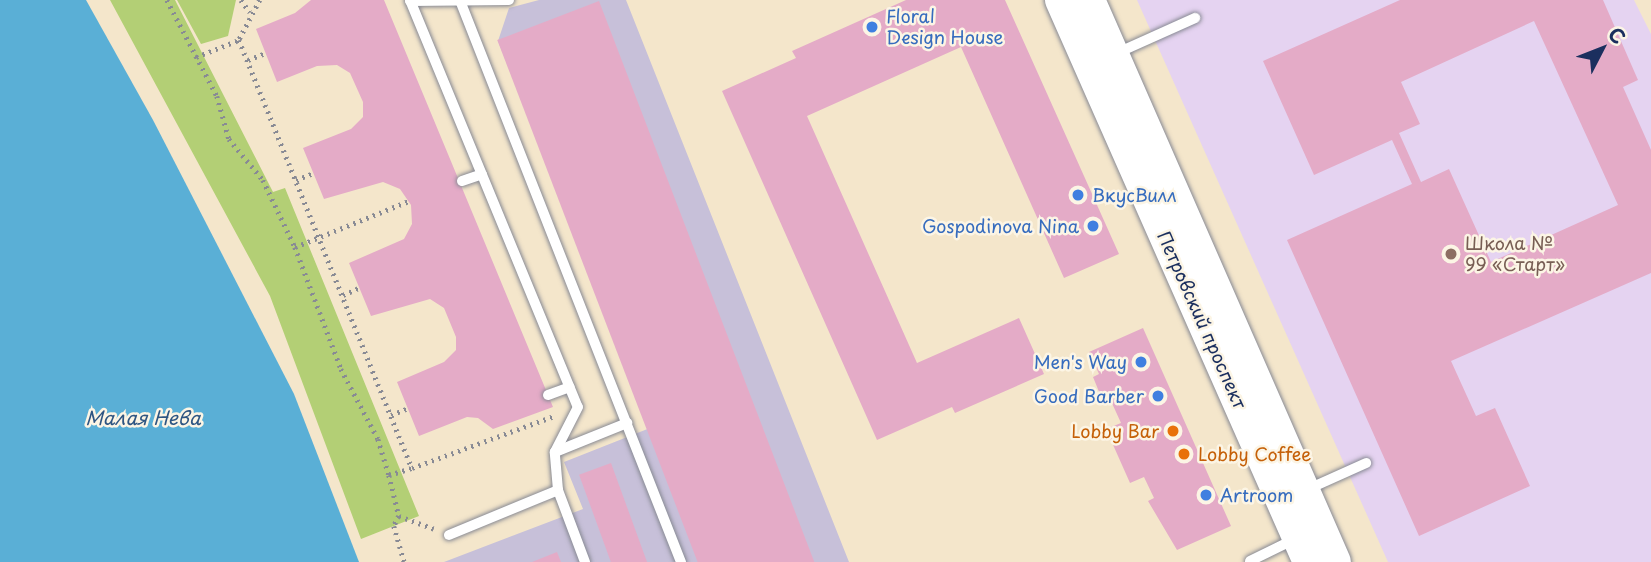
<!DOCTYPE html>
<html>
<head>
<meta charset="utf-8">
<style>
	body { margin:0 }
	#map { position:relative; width:1651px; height:562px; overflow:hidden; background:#f4e6cb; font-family:"Playpen Sans",sans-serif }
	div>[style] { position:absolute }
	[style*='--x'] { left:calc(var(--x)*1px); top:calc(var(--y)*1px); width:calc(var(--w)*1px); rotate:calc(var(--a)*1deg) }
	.built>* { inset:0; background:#e5d3f1 }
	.industrial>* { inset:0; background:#c7c0d9 }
	.green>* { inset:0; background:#b3cf75 }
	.water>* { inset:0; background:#5aafd6 }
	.building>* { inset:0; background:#e4abc7; transform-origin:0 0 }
	.path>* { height:4.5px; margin-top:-2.25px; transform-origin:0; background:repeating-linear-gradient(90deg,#888a94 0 2px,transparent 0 7px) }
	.roads { filter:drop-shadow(0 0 2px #888a94) drop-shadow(0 0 2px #888a94) }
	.lane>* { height:10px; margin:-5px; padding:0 5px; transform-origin:5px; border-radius:5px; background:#fff }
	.secondary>* { height:32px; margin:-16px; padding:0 16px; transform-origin:16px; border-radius:16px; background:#fff }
	.dots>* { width:19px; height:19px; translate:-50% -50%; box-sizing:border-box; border:4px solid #fcf5e5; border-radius:50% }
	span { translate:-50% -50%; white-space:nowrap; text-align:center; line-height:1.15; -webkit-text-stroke:5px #fcf5e5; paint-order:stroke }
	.shop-label { font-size:18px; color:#366cbe }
	.left { translate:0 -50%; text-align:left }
	.right { translate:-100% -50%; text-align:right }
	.education-label { font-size:18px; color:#785e54 }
	.street-label { font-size:18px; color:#1b2f5e }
	.food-label { font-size:18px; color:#c56008 }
	.water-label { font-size:19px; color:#2e5582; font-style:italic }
	.north { position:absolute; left:1567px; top:14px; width:70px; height:70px; -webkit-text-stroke:5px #fcf5e5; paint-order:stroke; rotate:48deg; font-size:19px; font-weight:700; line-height:28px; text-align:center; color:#1b2f5e }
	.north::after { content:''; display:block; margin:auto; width:24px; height:32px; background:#1b2f5e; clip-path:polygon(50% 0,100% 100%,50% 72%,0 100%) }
</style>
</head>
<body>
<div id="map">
	<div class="built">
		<i style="clip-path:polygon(1137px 0,1634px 0,1651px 34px,1651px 562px,1388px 562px)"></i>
	</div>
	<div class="industrial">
		<i style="clip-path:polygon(539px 0,626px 0,849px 562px,444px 562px,583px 509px,564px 462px,650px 428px,498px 41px,509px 8px)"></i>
	</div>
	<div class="green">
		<i style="clip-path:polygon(110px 0,175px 0,273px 192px,285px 188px,419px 516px,361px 539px,270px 296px)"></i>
		<i style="clip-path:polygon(177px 0,236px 0,228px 36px,201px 44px)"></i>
	</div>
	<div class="water">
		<i style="clip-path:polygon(0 0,86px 0,153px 120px,294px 394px,359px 562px,0 562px)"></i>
	</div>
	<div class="building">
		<i style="clip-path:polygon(311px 0,384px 0,553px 407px,493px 429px,478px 418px,467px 417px,419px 436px,397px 382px,444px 362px,456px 350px,456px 337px,444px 308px,430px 299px,371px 316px,349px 263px,404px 239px,412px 224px,411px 205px,400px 189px,383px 182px,324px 199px,303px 148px,351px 129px,363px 117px,363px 102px,350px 73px,337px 65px,317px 66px,277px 82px,256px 29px,295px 13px)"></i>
		<i style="clip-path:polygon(906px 0,1005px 0,1119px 254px,1064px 278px,961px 47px,807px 116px,917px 363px,1019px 318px,1044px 374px,955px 413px,952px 407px,877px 440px,722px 91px,796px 58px,792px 51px)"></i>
		<i style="clip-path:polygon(evenodd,1400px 0,1603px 0,1638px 80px,1623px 87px,1651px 150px,1651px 273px,1451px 361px,1476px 416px,1495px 408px,1530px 486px,1419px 536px,1287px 240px,1412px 184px,1392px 140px,1314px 175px,1263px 61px,1400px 0,1534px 21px,1618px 205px,1491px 262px,1449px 169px,1421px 182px,1399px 133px,1420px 124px,1401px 82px,1534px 21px)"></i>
		<i style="left:599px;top:1px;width:603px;height:109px;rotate:69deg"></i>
		<i style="clip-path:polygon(1143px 328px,1231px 526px,1177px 550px,1148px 501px,1154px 498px,1144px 477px,1130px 483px,1106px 429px,1121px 423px,1111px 401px,1104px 404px,1093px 377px,1099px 374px,1089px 352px)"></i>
		<i style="left:611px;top:463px;width:106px;height:34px;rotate:70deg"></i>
		<i style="clip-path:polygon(557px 552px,561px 562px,532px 562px)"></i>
	</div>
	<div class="path">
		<i style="--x:167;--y:0;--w:108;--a:62.5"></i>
		<i style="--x:217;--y:96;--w:45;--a:74.4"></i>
		<i style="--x:229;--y:139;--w:53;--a:50.3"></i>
		<i style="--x:263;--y:180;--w:74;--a:64.5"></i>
		<i style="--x:295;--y:247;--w:130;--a:69.3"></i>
		<i style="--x:341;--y:369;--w:79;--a:62.1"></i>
		<i style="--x:378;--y:439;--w:38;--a:73"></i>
		<i style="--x:389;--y:475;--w:24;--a:-17"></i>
		<i style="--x:241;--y:0;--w:15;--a:53"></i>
		<i style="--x:260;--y:0;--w:45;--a:117.7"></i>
		<i style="--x:239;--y:40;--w:462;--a:68"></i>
		<i style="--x:412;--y:468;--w:151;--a:-20.1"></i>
		<i style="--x:196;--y:57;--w:46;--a:-21.6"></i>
		<i style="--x:248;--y:60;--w:18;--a:-22"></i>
		<i style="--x:296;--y:180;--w:18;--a:-22"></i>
		<i style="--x:295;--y:247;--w:123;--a:-22"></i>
		<i style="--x:343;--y:295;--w:17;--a:-24"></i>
		<i style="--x:391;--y:415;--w:18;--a:-22"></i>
		<i style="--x:389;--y:475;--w:42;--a:76.3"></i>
		<i style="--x:399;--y:516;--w:11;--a:117"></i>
		<i style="--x:394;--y:526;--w:37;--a:74"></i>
		<i style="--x:399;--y:516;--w:37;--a:20"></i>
	</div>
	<div class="roads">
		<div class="lane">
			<i style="--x:410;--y:0;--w:440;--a:67.6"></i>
			<i style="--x:578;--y:407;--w:51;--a:117.1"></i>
			<i style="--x:410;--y:1;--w:99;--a:-0.6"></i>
			<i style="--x:461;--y:3;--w:601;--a:68.52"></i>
			<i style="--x:1115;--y:54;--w:88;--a:-24.2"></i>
			<i style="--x:462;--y:181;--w:21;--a:-19"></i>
			<i style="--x:548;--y:395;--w:23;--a:-20"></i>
			<i style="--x:1306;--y:490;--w:66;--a:-24.2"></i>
			<i style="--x:449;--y:535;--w:118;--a:-22.4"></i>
			<i style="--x:1250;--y:561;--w:50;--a:-26.1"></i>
			<i style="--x:585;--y:562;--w:77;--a:-110.6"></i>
			<i style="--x:558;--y:490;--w:38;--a:-95"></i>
			<i style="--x:555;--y:452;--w:78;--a:-21.9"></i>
		</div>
		<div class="secondary">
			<i style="--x:1061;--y:0;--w:614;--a:66.19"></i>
			<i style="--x:1089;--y:0;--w:613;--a:66.36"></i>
		</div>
	</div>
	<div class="dots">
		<i style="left:872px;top:27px;background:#3f7fe0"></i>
		<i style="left:1078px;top:195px;background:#3f7fe0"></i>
		<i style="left:1093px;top:226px;background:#3f7fe0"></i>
		<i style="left:1451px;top:254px;background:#8d6e63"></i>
		<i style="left:1141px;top:362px;background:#3f7fe0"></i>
		<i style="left:1158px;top:396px;background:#3f7fe0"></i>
		<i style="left:1173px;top:431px;background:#e8710a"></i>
		<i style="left:1184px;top:454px;background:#e8710a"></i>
		<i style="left:1206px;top:495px;background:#3f7fe0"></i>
	</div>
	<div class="shop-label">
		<span class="left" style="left:886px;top:27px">Floral<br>Design House</span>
		<span class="left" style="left:1092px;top:195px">ВкусВилл</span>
		<span class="right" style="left:1079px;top:226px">Gospodinova Nina</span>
		<span class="right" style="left:1127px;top:362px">Men's Way</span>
		<span class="right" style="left:1144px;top:396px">Good Barber</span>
		<span class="left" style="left:1220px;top:495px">Artroom</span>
	</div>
	<div class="education-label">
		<span class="left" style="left:1465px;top:254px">Школа №<br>99 «Старт»</span>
	</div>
	<div class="street-label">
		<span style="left:1202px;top:320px;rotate:66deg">Петровский проспект</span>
	</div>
	<div class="food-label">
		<span class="right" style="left:1159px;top:431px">Lobby Bar</span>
		<span class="left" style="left:1198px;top:454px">Lobby Coffee</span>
	</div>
	<div class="water-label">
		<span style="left:143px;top:418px">Малая Нева</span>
	</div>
	<div class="north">С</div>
</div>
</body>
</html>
